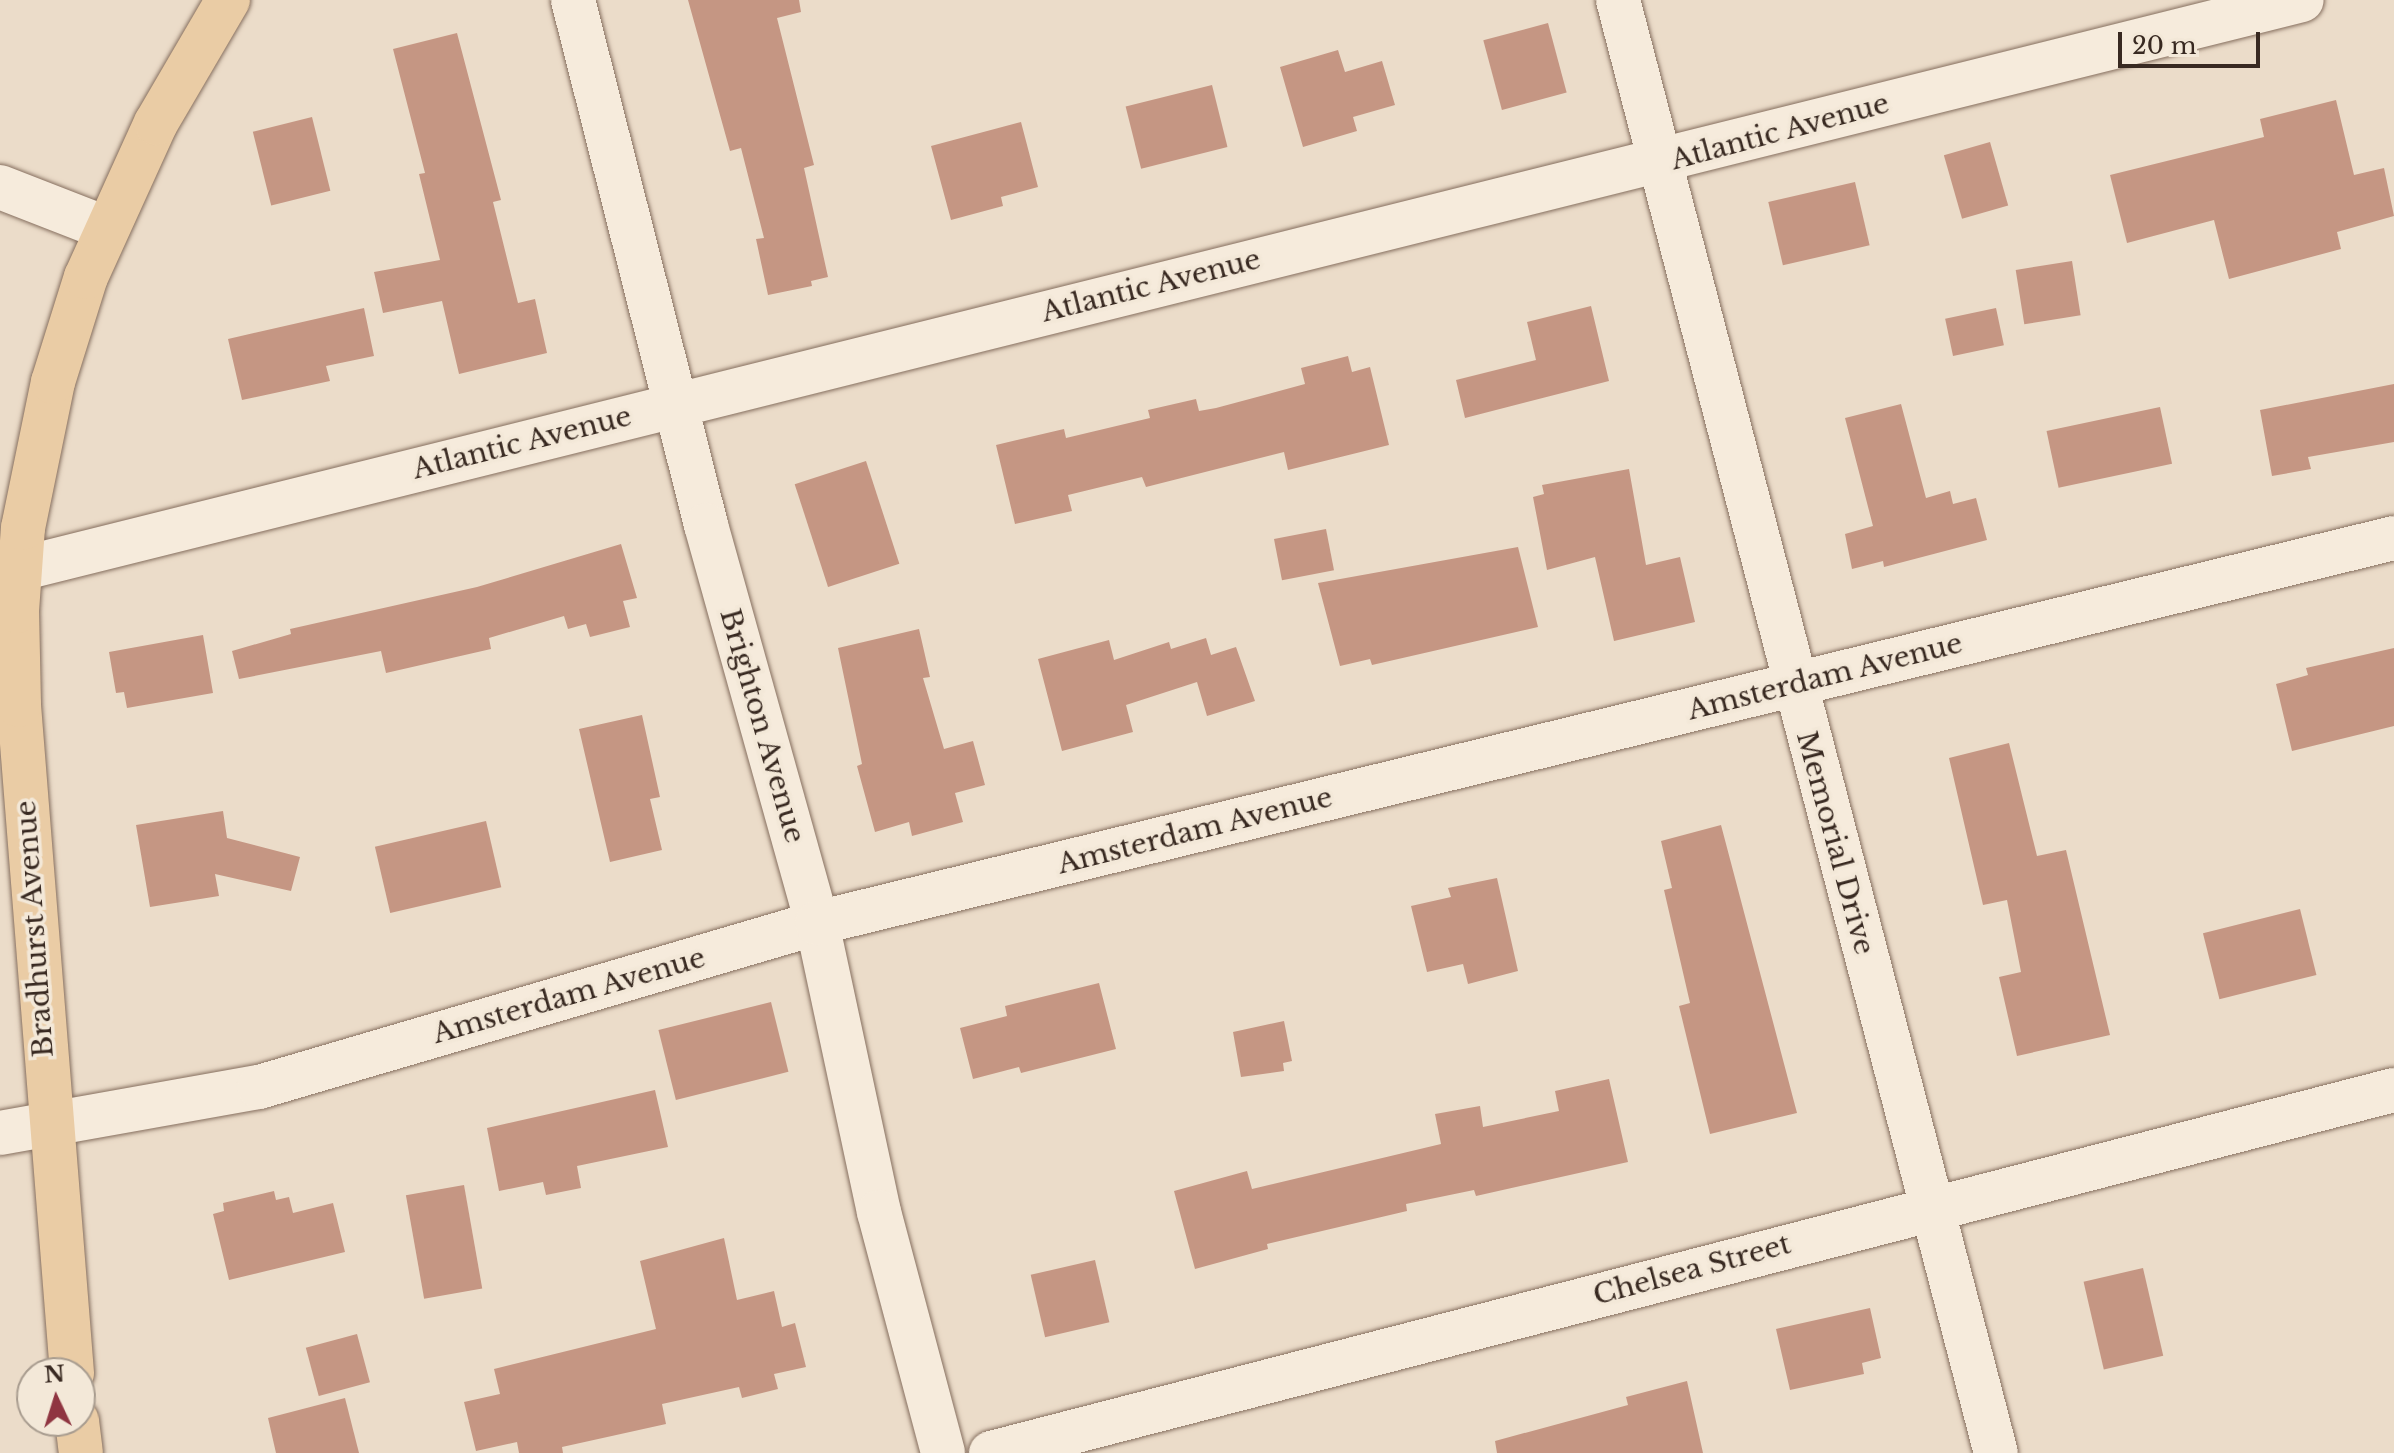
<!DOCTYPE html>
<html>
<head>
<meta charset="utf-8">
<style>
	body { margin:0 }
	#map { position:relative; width:2394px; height:1453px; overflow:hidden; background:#ebdcc9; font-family:"Libre Baskerville",serif }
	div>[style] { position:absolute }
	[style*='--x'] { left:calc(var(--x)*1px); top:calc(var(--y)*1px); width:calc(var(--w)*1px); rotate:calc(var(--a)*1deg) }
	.building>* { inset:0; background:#c59683; transform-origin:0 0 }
	.roads { filter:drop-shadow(0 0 2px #866f5f) drop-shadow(0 0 2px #866f5f) }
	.minor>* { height:44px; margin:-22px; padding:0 22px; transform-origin:22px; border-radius:22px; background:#f6ebdc }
	.major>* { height:44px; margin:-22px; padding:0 22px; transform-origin:22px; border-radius:22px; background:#eacca5 }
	span { translate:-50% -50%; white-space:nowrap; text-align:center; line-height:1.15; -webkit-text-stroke:7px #f3e8d8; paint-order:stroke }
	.street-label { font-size:28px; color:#382921 }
	.north { position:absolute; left:16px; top:1357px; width:80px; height:80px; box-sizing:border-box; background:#f3e8d8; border:2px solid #a89c8f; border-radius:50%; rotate:356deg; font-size:22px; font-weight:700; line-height:32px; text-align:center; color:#382921 }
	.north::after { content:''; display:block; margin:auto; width:28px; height:36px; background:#8f3541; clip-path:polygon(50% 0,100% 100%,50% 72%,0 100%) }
	.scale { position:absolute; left:2118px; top:32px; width:142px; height:36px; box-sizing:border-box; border:4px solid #382921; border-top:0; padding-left:10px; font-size:24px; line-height:28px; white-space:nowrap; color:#382921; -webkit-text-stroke:6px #f3e8d8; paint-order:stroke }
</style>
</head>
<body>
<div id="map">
	<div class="building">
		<i style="clip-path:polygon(688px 0,799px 0,801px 12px,777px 18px,814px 165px,804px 168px,828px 277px,811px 281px,812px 286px,768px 295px,756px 239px,764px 238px,741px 148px,730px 151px)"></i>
		<i style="left:1548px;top:23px;width:72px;height:67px;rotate:75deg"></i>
		<i style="clip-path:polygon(457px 33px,501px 200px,493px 202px,518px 303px,535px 299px,547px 353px,459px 374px,442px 301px,383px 313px,374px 272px,440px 260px,419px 174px,425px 173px,393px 49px)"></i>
		<i style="clip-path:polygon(1338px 50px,1345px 72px,1382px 61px,1395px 105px,1353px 117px,1357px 131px,1303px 147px,1280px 67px)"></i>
		<i style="left:1212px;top:85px;width:64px;height:89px;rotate:76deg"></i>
		<i style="clip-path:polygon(2336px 100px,2354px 175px,2384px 168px,2394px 216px,2337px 232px,2341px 249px,2229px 279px,2214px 220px,2127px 243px,2110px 175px,2264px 137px,2260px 119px)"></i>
		<i style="left:312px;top:117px;width:76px;height:61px;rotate:76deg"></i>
		<i style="clip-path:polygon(1021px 122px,1038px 187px,1001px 197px,1003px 206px,951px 220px,931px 146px)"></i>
		<i style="left:1990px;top:142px;width:66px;height:48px;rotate:74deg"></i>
		<i style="left:1855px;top:182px;width:65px;height:89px;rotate:77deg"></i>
		<i style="left:2072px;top:261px;width:55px;height:57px;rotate:81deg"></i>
		<i style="clip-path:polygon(1591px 306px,1609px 381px,1465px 418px,1456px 380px,1536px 360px,1527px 322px)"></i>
		<i style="clip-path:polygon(364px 308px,374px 356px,326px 366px,330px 381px,242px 400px,228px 339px)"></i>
		<i style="left:1996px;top:308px;width:38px;height:52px;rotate:78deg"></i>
		<i style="clip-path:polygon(1348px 356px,1352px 372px,1370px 367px,1389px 445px,1288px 470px,1284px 452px,1146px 487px,1142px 477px,1068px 495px,1072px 511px,1015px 524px,996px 445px,1064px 429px,1066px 438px,1150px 418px,1148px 410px,1196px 399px,1199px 411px,1216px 408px,1305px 384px,1301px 368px)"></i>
		<i style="clip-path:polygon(2394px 384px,2394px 442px,2308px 457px,2311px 469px,2272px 476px,2260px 410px)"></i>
		<i style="clip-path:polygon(1901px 404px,1926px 498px,1950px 491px,1953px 504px,1976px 498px,1987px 540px,1884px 567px,1883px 561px,1852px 569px,1845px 534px,1873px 526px,1845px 418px)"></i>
		<i style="left:2160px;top:407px;width:58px;height:116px;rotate:78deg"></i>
		<i style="left:866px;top:461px;width:108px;height:75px;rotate:72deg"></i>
		<i style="clip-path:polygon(1629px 469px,1646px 565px,1680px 557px,1695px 622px,1614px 641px,1595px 557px,1547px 570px,1533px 497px,1544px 494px,1542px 485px)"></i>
		<i style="left:1326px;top:529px;width:42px;height:53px;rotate:79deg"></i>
		<i style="clip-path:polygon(621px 544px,637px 598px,623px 601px,630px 627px,590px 637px,586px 624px,568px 629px,564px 616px,489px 638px,491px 649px,386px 673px,381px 651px,239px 679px,232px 651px,291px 634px,290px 629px,477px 587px)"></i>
		<i style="clip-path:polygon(1518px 547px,1538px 627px,1372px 665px,1370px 659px,1340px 666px,1318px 583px)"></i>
		<i style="clip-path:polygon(919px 629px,930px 677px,923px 678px,944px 749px,973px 741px,985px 785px,955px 793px,963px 822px,912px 836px,909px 822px,875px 832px,857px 766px,862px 764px,838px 648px)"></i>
		<i style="clip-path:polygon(203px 635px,213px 693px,127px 708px,124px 692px,116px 693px,109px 652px)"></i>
		<i style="clip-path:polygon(1206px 638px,1211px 655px,1236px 647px,1255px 701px,1207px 716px,1197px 682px,1126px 705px,1133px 732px,1062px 751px,1038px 659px,1109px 640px,1114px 660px,1169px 642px,1171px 649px)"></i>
		<i style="clip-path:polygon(2394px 648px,2394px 726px,2292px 751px,2276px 684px,2308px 675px,2306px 668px)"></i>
		<i style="clip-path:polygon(642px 715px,660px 797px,650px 799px,662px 850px,610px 862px,579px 729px)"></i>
		<i style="clip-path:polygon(2009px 743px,2037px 856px,2066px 850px,2110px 1035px,2017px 1056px,1999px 977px,2021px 972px,2007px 900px,1983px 905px,1949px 758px)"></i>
		<i style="clip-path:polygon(223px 811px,227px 838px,300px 857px,291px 891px,215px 874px,219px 896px,150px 907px,136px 825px)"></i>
		<i style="left:486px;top:821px;width:68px;height:114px;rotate:77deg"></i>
		<i style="clip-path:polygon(1721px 825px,1797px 1113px,1710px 1134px,1679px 1006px,1690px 1003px,1664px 890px,1672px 888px,1661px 841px)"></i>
		<i style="clip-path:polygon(1497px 878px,1518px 971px,1468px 984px,1463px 964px,1427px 972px,1411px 906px,1451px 897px,1448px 888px)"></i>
		<i style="left:2300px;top:909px;width:68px;height:100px;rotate:76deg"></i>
		<i style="clip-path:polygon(1099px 983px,1116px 1049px,1021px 1073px,1019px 1067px,973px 1079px,960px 1028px,1007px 1016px,1005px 1006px)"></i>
		<i style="left:771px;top:1002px;width:72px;height:116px;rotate:76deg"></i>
		<i style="clip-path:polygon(1284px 1021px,1292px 1061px,1283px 1063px,1284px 1071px,1241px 1077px,1233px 1032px)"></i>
		<i style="clip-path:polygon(1609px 1079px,1628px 1162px,1476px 1196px,1474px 1190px,1406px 1204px,1407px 1211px,1267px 1244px,1268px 1249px,1195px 1269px,1174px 1191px,1247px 1171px,1252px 1189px,1441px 1144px,1435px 1114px,1480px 1106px,1483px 1127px,1559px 1111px,1555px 1091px)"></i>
		<i style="clip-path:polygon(655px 1090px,668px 1147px,577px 1166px,581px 1188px,546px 1195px,543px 1182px,499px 1191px,487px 1128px)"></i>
		<i style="left:464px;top:1185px;width:105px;height:59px;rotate:80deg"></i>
		<i style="clip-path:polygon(274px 1191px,276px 1200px,289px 1197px,293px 1213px,333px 1203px,345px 1252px,229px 1280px,213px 1214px,224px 1211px,223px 1203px)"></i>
		<i style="clip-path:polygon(724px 1238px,737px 1300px,774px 1291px,782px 1327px,795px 1323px,806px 1367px,774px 1374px,778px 1389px,742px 1398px,739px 1387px,662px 1404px,666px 1424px,562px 1447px,563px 1453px,519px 1453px,517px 1442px,476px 1451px,464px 1402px,500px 1394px,494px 1369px,656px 1329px,640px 1261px)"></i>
		<i style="left:1095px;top:1260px;width:64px;height:66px;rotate:77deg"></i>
		<i style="left:2143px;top:1268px;width:90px;height:61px;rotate:77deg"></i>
		<i style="clip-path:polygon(1870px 1308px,1881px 1358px,1862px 1363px,1864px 1374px,1790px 1390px,1776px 1329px)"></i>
		<i style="left:357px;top:1334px;width:50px;height:53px;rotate:75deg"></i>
		<i style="clip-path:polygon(1687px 1381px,1703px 1453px,1497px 1453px,1495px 1441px,1628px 1405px,1626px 1397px)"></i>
		<i style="clip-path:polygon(345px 1398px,359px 1453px,276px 1453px,268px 1418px)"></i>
	</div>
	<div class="roads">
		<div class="minor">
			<i style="--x:573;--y:0;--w:542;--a:75.78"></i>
			<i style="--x:706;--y:525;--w:413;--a:74.4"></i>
			<i style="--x:817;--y:923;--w:296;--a:77.9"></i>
			<i style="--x:879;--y:1212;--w:249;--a:75.1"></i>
			<i style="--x:1618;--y:0;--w:1501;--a:75.42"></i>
			<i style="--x:0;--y:187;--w:113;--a:21.3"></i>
			<i style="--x:0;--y:574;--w:2372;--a:-14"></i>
			<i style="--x:0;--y:1133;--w:263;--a:-10.1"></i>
			<i style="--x:259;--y:1087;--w:582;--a:-16.38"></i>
			<i style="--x:817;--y:923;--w:1623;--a:-13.72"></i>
			<i style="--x:991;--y:1453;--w:1449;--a:-14.51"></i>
		</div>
		<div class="major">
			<i style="--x:72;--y:1373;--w:670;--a:-94.54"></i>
			<i style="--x:19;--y:705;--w:94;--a:-91.2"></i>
			<i style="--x:17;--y:611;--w:83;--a:-85.9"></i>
			<i style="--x:23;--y:528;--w:149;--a:-78.4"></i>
			<i style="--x:53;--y:382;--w:110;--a:-72.6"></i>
			<i style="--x:86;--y:277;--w:169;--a:-65.6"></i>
			<i style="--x:156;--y:123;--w:143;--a:-59.7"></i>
			<i style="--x:77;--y:1421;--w:32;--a:83"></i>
		</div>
	</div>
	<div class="street-label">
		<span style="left:1780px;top:132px;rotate:-15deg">Atlantic Avenue</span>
		<span style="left:1151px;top:286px;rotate:-14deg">Atlantic Avenue</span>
		<span style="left:522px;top:443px;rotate:-14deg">Atlantic Avenue</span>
		<span style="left:1825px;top:677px;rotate:-14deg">Amsterdam Avenue</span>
		<span style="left:762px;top:726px;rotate:74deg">Brighton Avenue</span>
		<span style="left:1195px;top:831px;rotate:-14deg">Amsterdam Avenue</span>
		<span style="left:1835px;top:843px;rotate:75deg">Memorial Drive</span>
		<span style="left:35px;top:929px;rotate:-94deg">Bradhurst Avenue</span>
		<span style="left:569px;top:996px;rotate:-16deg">Amsterdam Avenue</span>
		<span style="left:1692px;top:1270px;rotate:-15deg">Chelsea Street</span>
	</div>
	<div class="north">N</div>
	<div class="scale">20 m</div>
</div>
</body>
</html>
